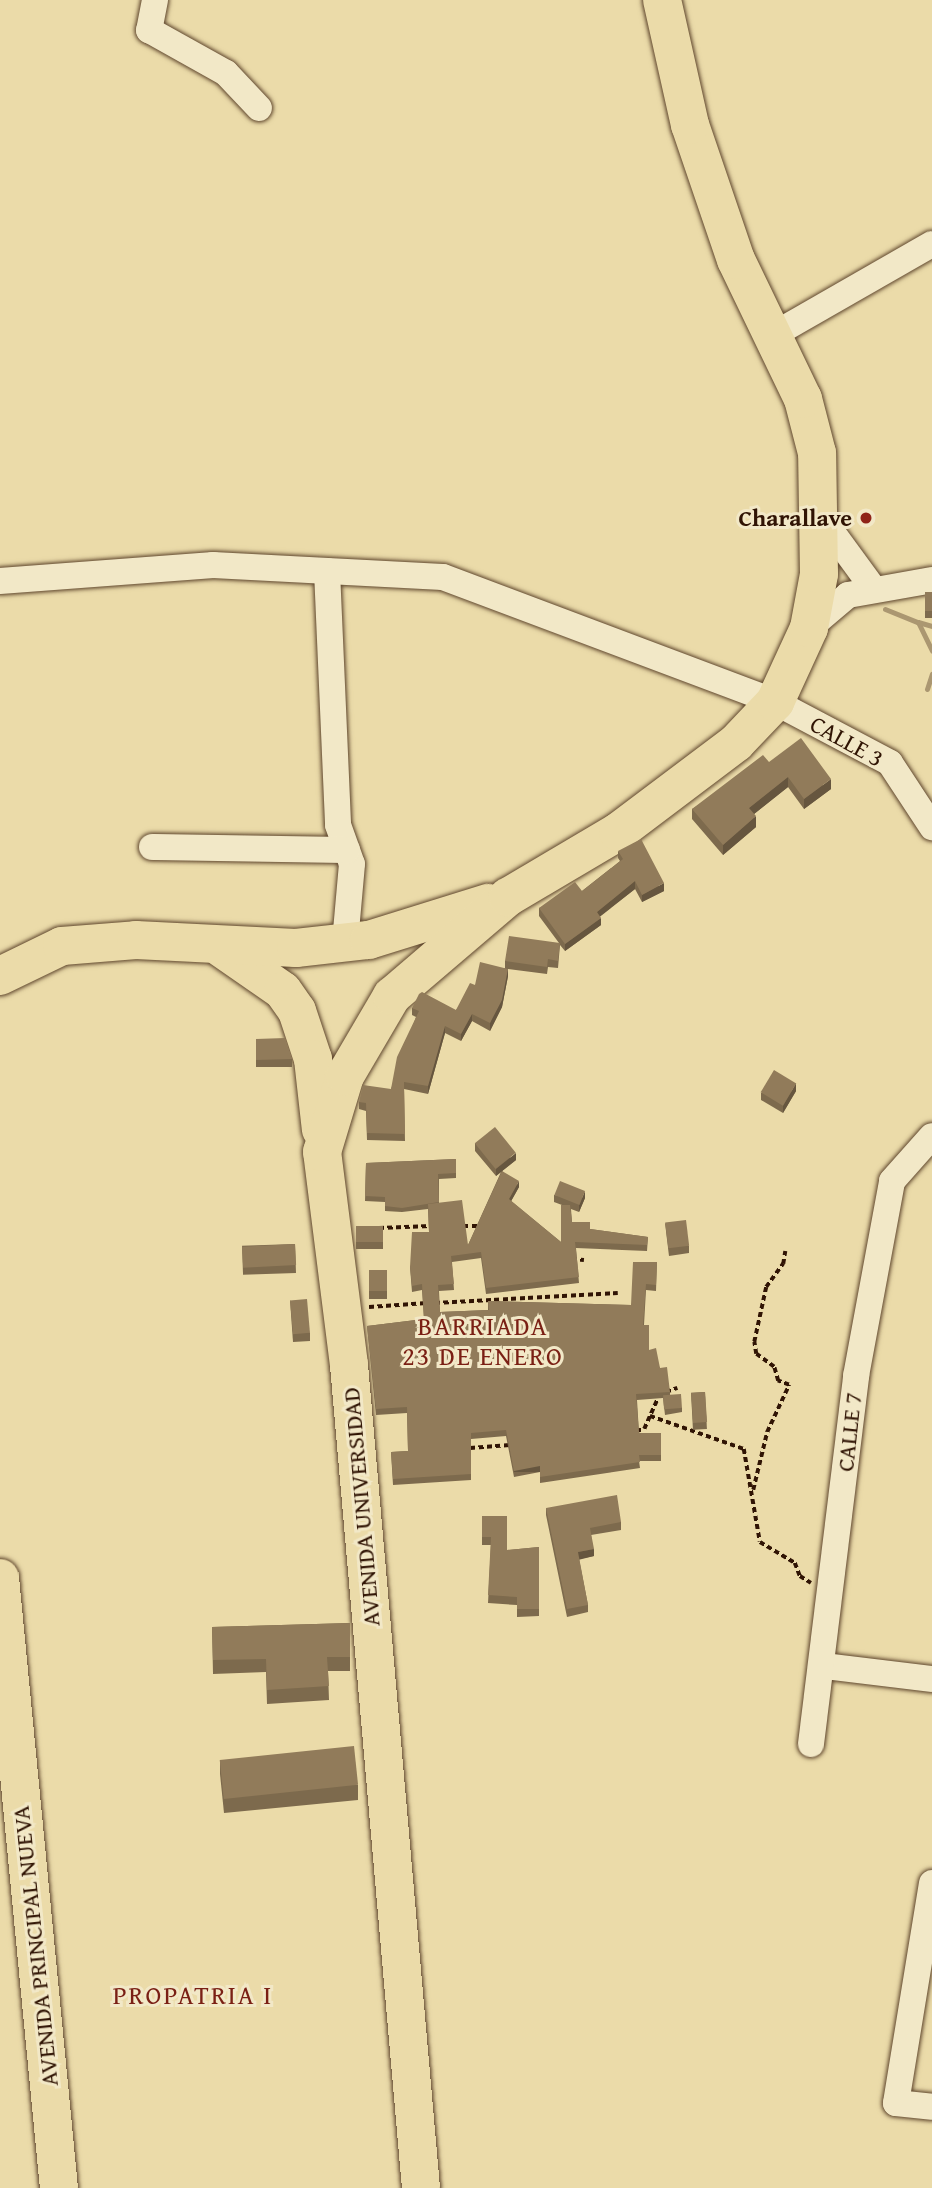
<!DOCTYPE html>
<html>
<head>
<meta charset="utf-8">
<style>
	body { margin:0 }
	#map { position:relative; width:932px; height:2188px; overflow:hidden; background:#ebdba9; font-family:"Gentium Book Plus",serif }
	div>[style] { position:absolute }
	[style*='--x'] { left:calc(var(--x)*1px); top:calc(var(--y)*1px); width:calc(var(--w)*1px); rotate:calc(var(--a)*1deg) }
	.stream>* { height:5px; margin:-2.5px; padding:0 2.5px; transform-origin:2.5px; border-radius:2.5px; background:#ab9771 }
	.path>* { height:3.5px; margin-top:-1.75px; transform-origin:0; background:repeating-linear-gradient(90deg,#301404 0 5px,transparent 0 8.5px) }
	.roads { filter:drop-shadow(0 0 2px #5f462d) drop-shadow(0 0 2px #5f462d) }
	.minor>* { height:26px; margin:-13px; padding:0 13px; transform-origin:13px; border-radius:13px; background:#f2e8c7 }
	.highway>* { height:38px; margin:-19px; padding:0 19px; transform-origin:19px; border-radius:19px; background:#ebdba9 }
	.wall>* { inset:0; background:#7d6a4d; transform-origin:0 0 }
	.shaded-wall>* { inset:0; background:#66563f; transform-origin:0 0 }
	.building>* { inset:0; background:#917b5a; transform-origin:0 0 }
	.dots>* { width:19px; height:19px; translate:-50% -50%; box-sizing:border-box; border:4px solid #f2e8c7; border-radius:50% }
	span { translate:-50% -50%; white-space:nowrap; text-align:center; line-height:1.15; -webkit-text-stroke:6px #f2e8c7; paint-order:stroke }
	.poi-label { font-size:24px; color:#301404; font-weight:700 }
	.right { translate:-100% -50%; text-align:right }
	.street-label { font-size:24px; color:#301404 }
	.neighbourhood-label { font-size:26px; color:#7a1f14; letter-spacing:2px }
</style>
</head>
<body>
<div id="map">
	<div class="stream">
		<i style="--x:885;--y:609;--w:35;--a:22"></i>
		<i style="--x:918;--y:622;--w:32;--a:64"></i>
		<i style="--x:918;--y:622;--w:15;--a:16"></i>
		<i style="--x:927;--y:689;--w:16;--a:-72"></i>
	</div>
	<div class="path">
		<i style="--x:463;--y:1226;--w:17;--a:0"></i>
		<i style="--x:379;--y:1228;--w:52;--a:-2.2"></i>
		<i style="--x:572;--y:1259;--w:12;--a:5"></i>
		<i style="--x:435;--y:1303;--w:183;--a:-3.1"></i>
		<i style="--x:369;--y:1307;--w:58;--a:-3.9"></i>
		<i style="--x:666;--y:1392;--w:12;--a:-20"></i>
		<i style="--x:650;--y:1416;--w:100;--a:19.3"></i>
		<i style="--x:744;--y:1449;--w:94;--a:80.2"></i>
		<i style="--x:760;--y:1542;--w:41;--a:31"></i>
		<i style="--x:795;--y:1563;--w:14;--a:69"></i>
		<i style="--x:800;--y:1576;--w:13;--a:32"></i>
		<i style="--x:636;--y:1431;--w:8;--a:-14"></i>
		<i style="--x:644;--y:1429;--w:36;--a:-66"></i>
		<i style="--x:470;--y:1448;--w:41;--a:-4.2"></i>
		<i style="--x:753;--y:1490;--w:60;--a:-76.4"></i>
		<i style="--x:767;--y:1432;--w:52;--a:-64.9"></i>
		<i style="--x:789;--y:1385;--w:12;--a:-160"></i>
		<i style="--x:778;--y:1381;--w:15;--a:-106"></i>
		<i style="--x:774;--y:1367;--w:22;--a:-144"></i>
		<i style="--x:756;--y:1354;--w:12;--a:-99"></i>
		<i style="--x:754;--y:1342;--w:56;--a:-77.7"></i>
		<i style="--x:766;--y:1287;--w:29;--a:-54"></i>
		<i style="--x:783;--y:1264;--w:13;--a:-81"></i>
	</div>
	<div class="roads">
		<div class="minor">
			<i style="--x:155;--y:0;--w:31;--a:101"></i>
			<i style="--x:149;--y:30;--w:88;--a:29.2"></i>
			<i style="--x:226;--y:73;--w:48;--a:46.7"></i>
			<i style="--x:773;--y:335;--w:183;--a:-29.8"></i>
			<i style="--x:821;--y:517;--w:88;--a:53.8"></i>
			<i style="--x:327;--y:571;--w:254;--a:87.5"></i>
			<i style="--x:338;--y:825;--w:41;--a:70.3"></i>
			<i style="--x:352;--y:864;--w:79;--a:95.1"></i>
			<i style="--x:0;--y:581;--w:214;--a:-4.3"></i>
			<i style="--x:213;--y:565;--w:230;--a:3"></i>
			<i style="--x:443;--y:577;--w:355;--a:20.6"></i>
			<i style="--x:775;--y:702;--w:130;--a:27.9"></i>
			<i style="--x:890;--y:763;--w:77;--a:56.7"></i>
			<i style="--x:809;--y:628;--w:51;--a:-40.2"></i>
			<i style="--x:848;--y:595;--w:85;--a:-10.1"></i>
			<i style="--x:152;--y:847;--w:195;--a:0.9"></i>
			<i style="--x:824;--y:1666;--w:109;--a:6.9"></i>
			<i style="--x:811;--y:1744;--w:371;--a:-83"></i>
			<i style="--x:856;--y:1376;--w:198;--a:-79.5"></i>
			<i style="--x:892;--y:1181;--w:60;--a:-48.4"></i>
			<i style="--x:932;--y:1883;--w:223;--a:99.3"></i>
			<i style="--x:896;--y:2103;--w:36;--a:6"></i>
		</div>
		<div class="highway">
			<i style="--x:221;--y:948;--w:75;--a:34.7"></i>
			<i style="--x:283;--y:991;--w:24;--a:55"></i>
			<i style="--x:297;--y:1011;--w:51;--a:71.6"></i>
			<i style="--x:313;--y:1059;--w:71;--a:83.6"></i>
			<i style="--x:0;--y:976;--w:69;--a:-25.8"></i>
			<i style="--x:62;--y:946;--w:74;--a:-4.6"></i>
			<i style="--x:136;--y:940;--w:160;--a:2.9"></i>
			<i style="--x:296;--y:948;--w:73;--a:-6.3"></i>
			<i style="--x:369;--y:940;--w:125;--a:-17.3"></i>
			<i style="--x:0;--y:1578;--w:613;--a:84.48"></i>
			<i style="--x:421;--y:2188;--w:826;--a:-95"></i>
			<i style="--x:349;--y:1365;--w:215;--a:-97.2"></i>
			<i style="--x:322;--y:1152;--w:79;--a:-73.2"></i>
			<i style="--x:345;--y:1076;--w:93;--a:-59.6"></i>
			<i style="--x:392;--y:996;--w:153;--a:-40.5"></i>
			<i style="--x:508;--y:897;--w:128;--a:-30.6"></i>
			<i style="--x:618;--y:832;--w:148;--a:-37"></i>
			<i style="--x:736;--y:743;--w:57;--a:-46.4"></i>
			<i style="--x:775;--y:702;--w:81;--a:-65.3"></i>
			<i style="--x:809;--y:628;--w:55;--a:-79.5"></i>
			<i style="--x:819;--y:574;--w:121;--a:-90.9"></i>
			<i style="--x:817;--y:453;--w:56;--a:-104.5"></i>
			<i style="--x:803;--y:399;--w:154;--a:-115.7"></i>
			<i style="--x:736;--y:260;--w:143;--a:-108.8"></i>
			<i style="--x:690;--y:125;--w:128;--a:-102.6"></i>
		</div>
	</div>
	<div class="wall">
		<i style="left:932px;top:592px;width:26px;height:7px;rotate:90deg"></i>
		<i style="clip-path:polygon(769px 762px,831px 789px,804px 809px,788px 787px,754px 814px,756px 827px,723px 855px,692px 819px,692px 809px)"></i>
		<i style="clip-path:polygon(618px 851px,664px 891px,642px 902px,635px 889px,600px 916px,601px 925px,565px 951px,560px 945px,558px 968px,548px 967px,547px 974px,508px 969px,508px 976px,502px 1007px,490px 1031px,472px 1021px,461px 1041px,445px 1033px,428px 1094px,404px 1089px,405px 1141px,367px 1140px,366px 1111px,359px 1109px,359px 1102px,391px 1089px,416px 1017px,412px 1015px,412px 1008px,456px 1010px,475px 985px,505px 968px,505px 961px,559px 943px,539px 916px,539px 908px,582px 891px,620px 861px,618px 858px)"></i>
		<i style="clip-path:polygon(256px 1039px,292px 1059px,292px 1067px,256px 1067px)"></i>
		<i style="clip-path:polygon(796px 1091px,783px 1113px,761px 1100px,761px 1093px)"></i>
		<i style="clip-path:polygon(475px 1143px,516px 1160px,502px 1171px,519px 1187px,511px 1201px,561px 1242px,562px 1205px,554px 1202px,554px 1195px,585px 1198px,579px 1212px,571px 1209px,572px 1222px,590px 1229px,648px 1237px,647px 1251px,576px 1248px,579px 1283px,486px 1294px,481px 1258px,452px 1262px,454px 1290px,439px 1291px,440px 1312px,488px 1310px,488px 1301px,631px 1305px,657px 1262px,656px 1291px,646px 1290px,644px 1325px,649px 1350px,660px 1368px,670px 1392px,670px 1396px,682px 1408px,682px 1412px,665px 1415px,663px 1398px,637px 1400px,639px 1433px,661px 1433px,661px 1461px,639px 1461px,640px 1468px,540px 1483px,540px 1472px,514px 1477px,506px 1436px,471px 1439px,471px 1480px,393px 1485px,391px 1452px,408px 1451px,407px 1413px,376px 1415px,367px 1326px,424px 1319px,422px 1290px,412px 1292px,410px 1267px,429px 1232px,428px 1209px,402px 1212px,385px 1211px,385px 1202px,365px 1201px,366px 1163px,456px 1159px,456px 1178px,439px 1179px,439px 1203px,468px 1245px,501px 1172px,496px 1176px,475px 1151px)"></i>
		<i style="clip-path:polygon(665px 1223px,689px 1246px,689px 1253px,669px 1256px)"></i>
		<i style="left:356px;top:1226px;width:27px;height:23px"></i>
		<i style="left:295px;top:1244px;width:29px;height:53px;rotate:88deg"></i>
		<i style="left:369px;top:1270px;width:18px;height:29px"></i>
		<i style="clip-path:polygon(290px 1300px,310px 1333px,310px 1341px,293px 1342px)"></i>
		<i style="left:705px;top:1392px;width:37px;height:14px;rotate:87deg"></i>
		<i style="clip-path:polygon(546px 1508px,621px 1522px,621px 1530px,591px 1535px,594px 1556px,579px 1559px,588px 1605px,588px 1612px,567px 1617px,546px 1515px)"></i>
		<i style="clip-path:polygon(482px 1516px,507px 1550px,539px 1547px,539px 1616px,517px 1617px,517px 1605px,488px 1603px,491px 1545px,482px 1545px)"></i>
		<i style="clip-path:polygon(350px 1623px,350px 1671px,328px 1671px,329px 1700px,267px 1704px,266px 1672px,213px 1674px,212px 1627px)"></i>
		<i style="clip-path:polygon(220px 1760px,358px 1785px,358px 1800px,224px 1813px,220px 1774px)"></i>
	</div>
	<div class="shaded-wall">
		<i style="clip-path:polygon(788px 777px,788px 787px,749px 818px,749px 808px)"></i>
		<i style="clip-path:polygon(831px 779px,831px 789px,804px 809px,804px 799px)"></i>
		<i style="clip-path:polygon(756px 816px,756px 827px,723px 855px,723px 845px)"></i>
		<i style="clip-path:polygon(635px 881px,635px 889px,597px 919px,597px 912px)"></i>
		<i style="clip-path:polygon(664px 883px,664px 891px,642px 902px,642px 895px)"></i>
		<i style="clip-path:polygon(601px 918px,601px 925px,565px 951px,565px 944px)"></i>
		<i style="clip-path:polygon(508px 969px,508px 976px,502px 1007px,490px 1031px,490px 1023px)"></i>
		<i style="clip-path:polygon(472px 1014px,472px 1021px,461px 1041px,461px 1034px)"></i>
		<i style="clip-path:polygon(445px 1026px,445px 1033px,428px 1094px,428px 1086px)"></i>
		<i style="clip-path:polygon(796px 1083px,796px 1091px,783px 1113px,783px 1106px)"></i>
		<i style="clip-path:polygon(516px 1153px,516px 1160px,496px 1176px,496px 1169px)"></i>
		<i style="clip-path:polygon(519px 1181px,519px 1187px,509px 1205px,509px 1199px)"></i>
		<i style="clip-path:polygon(585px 1191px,585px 1198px,579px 1212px,579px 1205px)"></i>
		<i style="left:540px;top:1466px;width:6px;height:26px;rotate:90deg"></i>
		<i style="clip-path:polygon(594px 1549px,594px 1556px,578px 1560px,578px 1552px)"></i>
	</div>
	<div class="building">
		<i style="left:932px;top:592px;width:19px;height:7px;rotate:90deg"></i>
		<i style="clip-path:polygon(801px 738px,831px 779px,804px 799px,788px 777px,749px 808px,756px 816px,723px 845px,692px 809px,763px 755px,769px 762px)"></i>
		<i style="clip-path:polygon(641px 839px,664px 883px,642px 895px,635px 881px,597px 912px,601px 918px,565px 944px,539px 908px,575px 882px,582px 891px,623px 859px,618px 851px)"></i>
		<i style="clip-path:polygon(509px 936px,560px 943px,558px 961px,548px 959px,547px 967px,505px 961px)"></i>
		<i style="clip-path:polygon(480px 962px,508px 969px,502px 1000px,490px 1023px,472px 1014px,461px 1034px,445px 1026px,428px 1086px,404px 1082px,405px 1134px,367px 1133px,366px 1103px,359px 1102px,363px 1085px,391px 1089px,397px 1057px,419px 1011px,412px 1008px,419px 994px,422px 992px,456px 1010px,470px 983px,475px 985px)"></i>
		<i style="clip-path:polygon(285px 1038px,292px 1059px,256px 1060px,256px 1039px)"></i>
		<i style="left:774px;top:1070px;width:26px;height:26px;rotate:31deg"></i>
		<i style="left:495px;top:1127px;width:33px;height:26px;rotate:51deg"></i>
		<i style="clip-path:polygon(456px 1159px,456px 1173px,438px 1174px,439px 1202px,402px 1208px,385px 1206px,385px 1197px,365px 1196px,366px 1163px)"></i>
		<i style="clip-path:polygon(502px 1171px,519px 1181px,509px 1199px,561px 1242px,561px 1205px,570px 1205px,572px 1222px,590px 1222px,590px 1229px,648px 1237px,647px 1245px,575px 1242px,579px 1277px,486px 1288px,481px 1252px,451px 1256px,454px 1284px,438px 1285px,440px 1312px,489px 1310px,488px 1301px,631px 1305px,633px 1262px,657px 1262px,656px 1285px,646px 1284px,643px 1325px,649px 1325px,649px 1350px,656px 1348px,660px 1368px,667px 1367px,670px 1392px,636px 1394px,639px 1433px,661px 1433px,661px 1455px,639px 1455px,640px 1462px,540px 1477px,540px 1466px,514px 1471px,506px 1430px,471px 1433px,471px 1474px,393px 1479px,391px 1452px,408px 1451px,407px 1407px,376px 1409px,367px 1326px,424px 1319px,422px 1284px,412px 1286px,410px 1267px,412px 1232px,429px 1232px,428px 1204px,462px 1200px,468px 1245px)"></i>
		<i style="left:560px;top:1181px;width:27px;height:15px;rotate:22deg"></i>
		<i style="left:686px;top:1220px;width:26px;height:21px;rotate:83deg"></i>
		<i style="left:356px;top:1226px;width:27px;height:16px"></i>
		<i style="left:295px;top:1244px;width:21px;height:53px;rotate:87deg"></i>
		<i style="left:369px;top:1270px;width:18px;height:21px"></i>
		<i style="left:307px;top:1299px;width:34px;height:17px;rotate:85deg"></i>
		<i style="left:705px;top:1392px;width:30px;height:14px;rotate:86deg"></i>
		<i style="left:681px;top:1394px;width:14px;height:18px;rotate:86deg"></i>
		<i style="clip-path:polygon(617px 1495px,621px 1522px,590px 1528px,594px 1549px,578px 1552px,588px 1605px,567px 1609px,546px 1508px)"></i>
		<i style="clip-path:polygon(482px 1516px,507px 1516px,507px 1550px,539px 1547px,539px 1609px,517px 1609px,517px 1597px,488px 1595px,491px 1537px,482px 1537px)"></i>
		<i style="clip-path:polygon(350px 1623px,350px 1657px,327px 1657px,329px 1686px,267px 1690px,266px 1659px,213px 1660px,212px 1627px)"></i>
		<i style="left:354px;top:1746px;width:39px;height:135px;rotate:84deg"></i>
	</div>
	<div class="dots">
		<i style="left:866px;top:518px;background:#8f2418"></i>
	</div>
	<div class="poi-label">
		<span class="right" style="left:852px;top:518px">Charallave</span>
	</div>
	<div class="street-label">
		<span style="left:847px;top:741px;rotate:29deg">CALLE 3</span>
		<span style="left:849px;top:1432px;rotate:-84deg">CALLE 7</span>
		<span style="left:361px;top:1507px;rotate:-95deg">AVENIDA UNIVERSIDAD</span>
		<span style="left:35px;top:1946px;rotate:-96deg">AVENIDA PRINCIPAL NUEVA</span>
	</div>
	<div class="neighbourhood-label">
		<span style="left:483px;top:1341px">BARRIADA<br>23 DE ENERO</span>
		<span style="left:193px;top:1995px">PROPATRIA I</span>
	</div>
</div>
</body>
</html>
